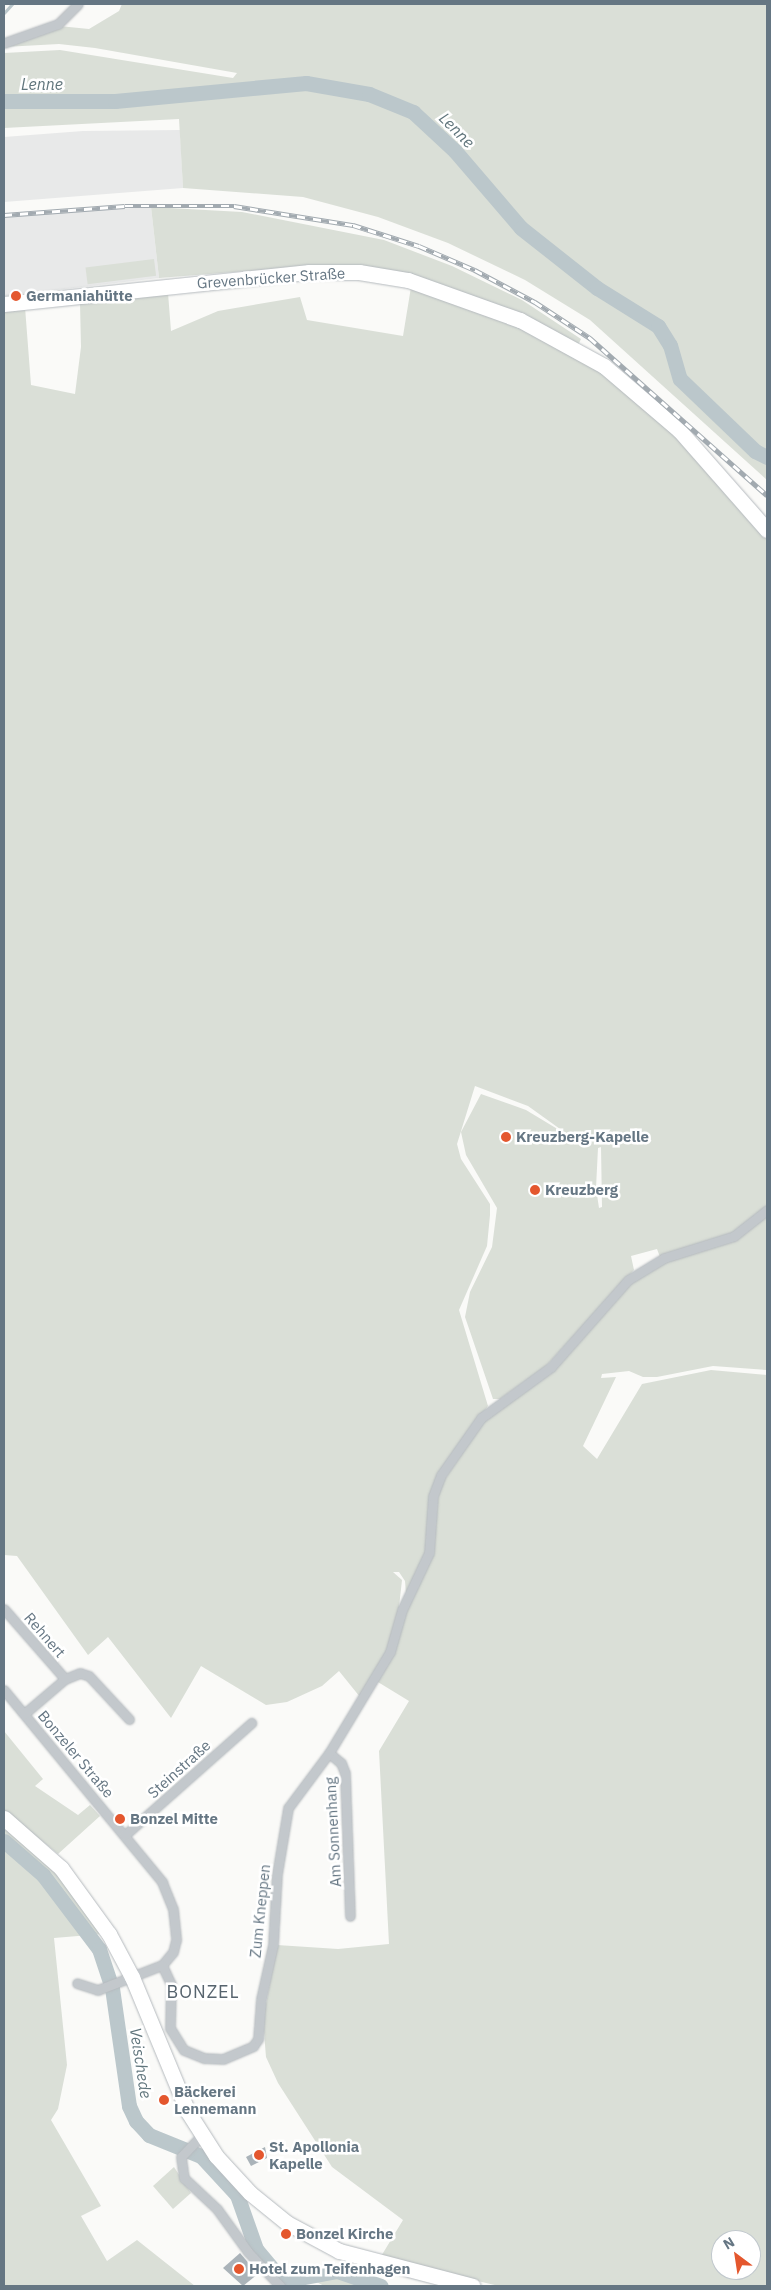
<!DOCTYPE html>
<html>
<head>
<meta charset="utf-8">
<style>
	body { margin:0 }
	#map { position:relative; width:771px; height:2290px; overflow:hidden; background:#fafaf8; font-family:"IBM Plex Sans",sans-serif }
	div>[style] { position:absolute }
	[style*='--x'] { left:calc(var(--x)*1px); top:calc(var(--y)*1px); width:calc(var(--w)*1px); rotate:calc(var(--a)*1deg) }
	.built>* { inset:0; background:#e8e9e9 }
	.green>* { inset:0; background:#dadfd7; transform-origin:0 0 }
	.stream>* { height:2.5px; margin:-1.25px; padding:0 1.25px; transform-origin:1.25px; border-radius:1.25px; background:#bbc7cb }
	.river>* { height:15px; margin:-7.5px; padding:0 7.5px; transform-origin:7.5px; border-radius:7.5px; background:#bbc7cb }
	.building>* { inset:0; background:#aab3b9 }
	.roads { filter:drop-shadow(0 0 1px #b5babe) drop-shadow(0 0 1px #b5babe) }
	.minor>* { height:9px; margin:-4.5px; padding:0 4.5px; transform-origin:4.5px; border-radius:4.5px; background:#c3c8cc }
	.primary>* { height:15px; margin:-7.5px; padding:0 7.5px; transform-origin:7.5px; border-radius:7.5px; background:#fff }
	.rail>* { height:4.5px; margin-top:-2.25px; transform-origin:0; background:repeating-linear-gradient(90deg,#fff 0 8px,#a2aab0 0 16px); box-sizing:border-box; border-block:1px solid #a2aab0 }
	.dots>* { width:14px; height:14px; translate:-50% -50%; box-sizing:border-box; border:2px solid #fff; border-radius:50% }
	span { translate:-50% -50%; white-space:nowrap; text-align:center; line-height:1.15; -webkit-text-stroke:5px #fff; paint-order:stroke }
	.street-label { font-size:15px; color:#657683 }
	.poi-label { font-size:15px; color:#657683; font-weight:700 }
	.left { translate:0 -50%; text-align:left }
	.water-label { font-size:16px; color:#60757c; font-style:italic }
	.quarter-label { font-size:18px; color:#57646e; letter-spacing:1px }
	.frame { position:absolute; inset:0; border:5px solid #657683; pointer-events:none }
	.north { position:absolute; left:711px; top:2230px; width:50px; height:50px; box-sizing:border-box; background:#fff; border:1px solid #c1c8cd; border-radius:50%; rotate:329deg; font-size:14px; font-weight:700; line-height:20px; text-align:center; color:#657683 }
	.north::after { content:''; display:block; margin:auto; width:18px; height:22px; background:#e4572e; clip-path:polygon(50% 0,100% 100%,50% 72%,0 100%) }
</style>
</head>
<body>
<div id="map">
	<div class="built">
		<i style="clip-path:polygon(180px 130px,183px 188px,4px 202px,4px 137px,83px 131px)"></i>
		<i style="clip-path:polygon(151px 207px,159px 278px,4px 296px,4px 215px)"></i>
	</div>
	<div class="green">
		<i style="clip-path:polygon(122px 4px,767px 4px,767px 480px,590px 320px,525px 280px,448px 243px,378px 217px,303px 197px,183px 188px,179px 119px,4px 128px,4px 53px,60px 50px,233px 78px,237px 73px,95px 48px,59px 44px,4px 47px,59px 26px,89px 29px,119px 11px)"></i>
		<i style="clip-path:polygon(151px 207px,242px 212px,384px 240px,452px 266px,522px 300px,581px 339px,578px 345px,417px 277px,311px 266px,159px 278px)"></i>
		<i style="left:154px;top:259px;width:17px;height:69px;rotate:83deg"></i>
		<i style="clip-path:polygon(evenodd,411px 287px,502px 318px,579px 357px,639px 396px,767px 535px,767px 1370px,713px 1366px,657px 1377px,643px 1377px,629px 1371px,602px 1374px,601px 1378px,616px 1377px,583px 1446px,597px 1459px,642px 1384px,711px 1370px,767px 1375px,767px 2286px,499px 2286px,380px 2258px,403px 2220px,332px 2167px,278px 2083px,266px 2057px,263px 2020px,277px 1945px,338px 1949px,389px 1944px,379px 1751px,409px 1701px,373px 1679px,360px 1697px,339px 1671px,322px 1686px,287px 1702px,266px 1705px,201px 1666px,171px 1718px,108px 1637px,88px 1655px,17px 1556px,4px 1555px,4px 310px,25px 307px,31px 385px,75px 394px,81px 347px,80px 303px,168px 293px,171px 331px,218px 311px,300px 297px,307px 320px,403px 336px,411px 287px,475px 1086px,528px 1106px,574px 1139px,526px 1110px,481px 1094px,461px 1132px,466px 1155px,497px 1208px,492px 1247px,470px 1292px,465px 1317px,493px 1399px,500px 1399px,546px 1366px,634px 1270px,631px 1256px,657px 1249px,660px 1257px,733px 1236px,735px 1240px,666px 1261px,624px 1287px,548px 1374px,484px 1420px,439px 1488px,434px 1544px,405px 1612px,399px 1607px,402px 1580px,393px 1572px,399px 1572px,405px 1581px,406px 1594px,426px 1555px,435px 1481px,488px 1406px,459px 1310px,487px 1246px,490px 1215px,490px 1204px,461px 1159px,457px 1144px,475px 1086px,411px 287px,601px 1147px,602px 1207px,599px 1208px,596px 1188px,598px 1148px,601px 1147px,411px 287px,721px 2240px,751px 2240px,751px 2270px,721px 2270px,721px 2240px)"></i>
		<i style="clip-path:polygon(4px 1731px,43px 1779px,35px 1786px,78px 1815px,90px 1805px,100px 1816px,58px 1854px,4px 1810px)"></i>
		<i style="clip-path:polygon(4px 1825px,52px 1866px,102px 1934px,54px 1938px,67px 2065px,58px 2109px,51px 2120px,101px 2206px,81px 2216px,107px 2261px,137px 2240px,195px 2286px,4px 2286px)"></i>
		<i style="clip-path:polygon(174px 2167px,191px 2193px,173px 2209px,153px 2186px)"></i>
		<i style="clip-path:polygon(331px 2273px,377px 2284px,380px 2286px,324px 2286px,313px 2280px)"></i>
	</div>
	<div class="stream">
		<i style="--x:4;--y:13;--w:12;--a:-48"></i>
	</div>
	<div class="river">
		<i style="--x:4;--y:101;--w:111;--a:0"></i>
		<i style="--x:115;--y:101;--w:192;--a:-5.4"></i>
		<i style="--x:306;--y:83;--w:64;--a:9.9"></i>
		<i style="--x:369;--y:94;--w:48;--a:22.2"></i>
		<i style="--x:413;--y:112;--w:57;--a:42.9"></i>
		<i style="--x:455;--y:151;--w:101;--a:49.4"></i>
		<i style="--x:521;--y:228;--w:97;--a:38.3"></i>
		<i style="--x:597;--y:288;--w:72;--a:31.9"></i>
		<i style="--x:658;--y:326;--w:22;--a:58"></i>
		<i style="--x:670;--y:345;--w:35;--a:74"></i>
		<i style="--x:680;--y:379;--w:104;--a:43.8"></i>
		<i style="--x:755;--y:451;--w:13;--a:27"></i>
		<i style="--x:4;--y:1841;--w:52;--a:41.1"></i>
		<i style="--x:43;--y:1875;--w:93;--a:52.9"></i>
		<i style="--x:99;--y:1949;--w:41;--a:71.6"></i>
		<i style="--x:112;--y:1988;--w:119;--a:81.8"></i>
		<i style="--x:129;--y:2106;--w:17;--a:65"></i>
		<i style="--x:136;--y:2121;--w:19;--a:47"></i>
		<i style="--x:149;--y:2135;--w:56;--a:22"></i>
		<i style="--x:201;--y:2156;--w:53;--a:47.3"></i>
		<i style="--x:237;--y:2195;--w:57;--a:70.6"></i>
		<i style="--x:256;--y:2249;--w:33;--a:50"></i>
		<i style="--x:277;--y:2274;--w:13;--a:27"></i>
		<i style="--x:289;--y:2280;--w:49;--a:-10.6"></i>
		<i style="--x:337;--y:2271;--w:46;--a:18.8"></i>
	</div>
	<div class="building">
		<i style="clip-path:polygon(265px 2147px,267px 2158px,251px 2166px,246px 2157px)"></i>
		<i style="clip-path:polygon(240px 2253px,258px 2274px,243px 2286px,223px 2268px)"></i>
	</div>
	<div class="roads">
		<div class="minor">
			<i style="--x:4;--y:43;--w:57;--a:-19.4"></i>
			<i style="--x:58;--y:24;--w:28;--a:-45"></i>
			<i style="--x:4;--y:1609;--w:93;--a:48.9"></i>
			<i style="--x:4;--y:1690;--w:249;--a:50.5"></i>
			<i style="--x:162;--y:1882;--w:29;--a:68"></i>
			<i style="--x:173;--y:1909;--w:31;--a:84"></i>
			<i style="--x:176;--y:1940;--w:12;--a:104"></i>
			<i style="--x:173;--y:1952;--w:17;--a:130"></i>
			<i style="--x:162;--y:1965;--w:69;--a:158.7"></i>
			<i style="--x:98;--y:1990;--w:22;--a:-162"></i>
			<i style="--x:24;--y:1714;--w:54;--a:-40.5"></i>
			<i style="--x:65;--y:1679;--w:16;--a:-22"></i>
			<i style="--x:80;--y:1673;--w:9;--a:18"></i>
			<i style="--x:89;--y:1676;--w:59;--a:47.1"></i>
			<i style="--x:329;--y:1753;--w:16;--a:40"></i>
			<i style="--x:341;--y:1763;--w:11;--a:68"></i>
			<i style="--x:345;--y:1773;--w:143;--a:88"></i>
			<i style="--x:125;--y:1835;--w:169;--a:-41.6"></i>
			<i style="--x:162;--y:1965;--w:21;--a:65"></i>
			<i style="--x:171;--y:1984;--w:44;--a:91.3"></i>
			<i style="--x:170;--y:2028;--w:26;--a:58"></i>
			<i style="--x:184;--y:2050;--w:22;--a:22"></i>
			<i style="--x:204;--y:2058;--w:19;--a:3"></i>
			<i style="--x:223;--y:2059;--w:33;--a:-23"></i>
			<i style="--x:253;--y:2046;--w:9;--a:-54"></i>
			<i style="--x:258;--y:2039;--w:40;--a:-85.7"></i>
			<i style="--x:261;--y:1999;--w:55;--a:-77.5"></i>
			<i style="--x:273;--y:1945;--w:71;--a:-86.8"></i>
			<i style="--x:277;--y:1874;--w:67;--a:-80.5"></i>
			<i style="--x:288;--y:1808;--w:69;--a:-53.3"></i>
			<i style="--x:329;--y:1753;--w:118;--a:-58.9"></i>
			<i style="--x:390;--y:1652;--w:44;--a:-74.1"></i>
			<i style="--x:402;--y:1610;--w:63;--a:-64.7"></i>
			<i style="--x:429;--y:1553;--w:57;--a:-86"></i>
			<i style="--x:433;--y:1496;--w:22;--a:-69"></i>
			<i style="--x:441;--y:1475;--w:70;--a:-54.9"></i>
			<i style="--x:481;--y:1418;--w:87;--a:-36.1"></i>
			<i style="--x:551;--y:1367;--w:116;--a:-48.5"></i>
			<i style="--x:628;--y:1280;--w:42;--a:-31.4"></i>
			<i style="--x:664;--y:1258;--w:73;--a:-17.4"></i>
			<i style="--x:734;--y:1236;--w:42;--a:-38.2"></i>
			<i style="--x:202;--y:2135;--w:30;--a:134"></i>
			<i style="--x:181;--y:2157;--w:21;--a:82"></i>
			<i style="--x:184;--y:2178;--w:45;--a:43.2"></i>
			<i style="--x:217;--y:2209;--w:53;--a:54.2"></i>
			<i style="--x:248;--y:2252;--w:47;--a:46.7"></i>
		</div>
		<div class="primary">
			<i style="--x:4;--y:304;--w:307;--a:-6"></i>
			<i style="--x:309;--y:272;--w:50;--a:0"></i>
			<i style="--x:359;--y:272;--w:50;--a:9.3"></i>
			<i style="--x:408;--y:280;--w:119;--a:19.7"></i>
			<i style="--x:520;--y:320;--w:96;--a:28.7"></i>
			<i style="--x:604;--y:366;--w:99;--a:40.5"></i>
			<i style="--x:679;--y:430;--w:133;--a:48.7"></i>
			<i style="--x:4;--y:1818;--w:76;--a:41.3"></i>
			<i style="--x:61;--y:1868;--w:82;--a:54"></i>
			<i style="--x:109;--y:1934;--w:49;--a:61.9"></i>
			<i style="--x:132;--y:1977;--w:146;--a:67.5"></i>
			<i style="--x:188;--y:2112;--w:52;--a:57.5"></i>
			<i style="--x:216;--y:2156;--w:50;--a:47.4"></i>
			<i style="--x:250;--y:2193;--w:48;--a:39"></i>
			<i style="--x:287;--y:2223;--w:59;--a:28.3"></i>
			<i style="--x:339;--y:2251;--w:138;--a:14.6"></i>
		</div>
	</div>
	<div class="rail">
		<i style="--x:4;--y:215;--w:121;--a:-4.3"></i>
		<i style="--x:125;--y:206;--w:109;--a:0"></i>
		<i style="--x:234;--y:206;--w:121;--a:9.1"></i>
		<i style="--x:353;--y:225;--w:69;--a:17.7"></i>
		<i style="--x:419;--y:246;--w:61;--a:23.2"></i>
		<i style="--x:475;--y:270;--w:68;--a:28.1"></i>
		<i style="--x:535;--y:302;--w:66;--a:33.2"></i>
		<i style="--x:590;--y:338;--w:237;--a:41.6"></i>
	</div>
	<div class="dots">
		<i style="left:16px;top:296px;background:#e4572e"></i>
		<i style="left:506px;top:1137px;background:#e4572e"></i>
		<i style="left:535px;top:1190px;background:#e4572e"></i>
		<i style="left:120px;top:1819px;background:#e4572e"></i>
		<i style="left:164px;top:2100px;background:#e4572e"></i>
		<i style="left:259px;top:2155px;background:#e4572e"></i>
		<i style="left:286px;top:2234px;background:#e4572e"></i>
		<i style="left:239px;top:2269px;background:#e4572e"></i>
	</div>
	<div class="street-label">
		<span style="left:271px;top:278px;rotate:-4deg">Grevenbrücker Straße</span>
		<span style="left:45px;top:1635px;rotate:49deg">Rehnert</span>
		<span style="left:76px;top:1754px;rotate:50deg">Bonzeler Straße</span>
		<span style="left:179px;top:1769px;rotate:-42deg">Steinstraße</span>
		<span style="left:333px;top:1832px;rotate:-93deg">Am Sonnenhang</span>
		<span style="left:260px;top:1911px;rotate:-84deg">Zum Kneppen</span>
	</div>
	<div class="poi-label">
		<span class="left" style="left:26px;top:296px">Germaniahütte</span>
		<span class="left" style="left:516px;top:1137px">Kreuzberg-Kapelle</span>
		<span class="left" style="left:545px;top:1190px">Kreuzberg</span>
		<span class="left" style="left:130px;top:1819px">Bonzel Mitte</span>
		<span class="left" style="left:174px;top:2100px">Bäckerei<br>Lennemann</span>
		<span class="left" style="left:269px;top:2155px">St. Apollonia<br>Kapelle</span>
		<span class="left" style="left:296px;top:2234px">Bonzel Kirche</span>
		<span class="left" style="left:249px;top:2269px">Hotel zum Teifenhagen</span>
	</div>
	<div class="water-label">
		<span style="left:42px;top:84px">Lenne</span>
		<span style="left:457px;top:130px;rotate:45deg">Lenne</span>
		<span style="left:141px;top:2063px;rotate:81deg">Veischede</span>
	</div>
	<div class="quarter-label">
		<span style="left:203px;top:1992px">BONZEL</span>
	</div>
	<div class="frame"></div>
	<div class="north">N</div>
</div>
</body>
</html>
